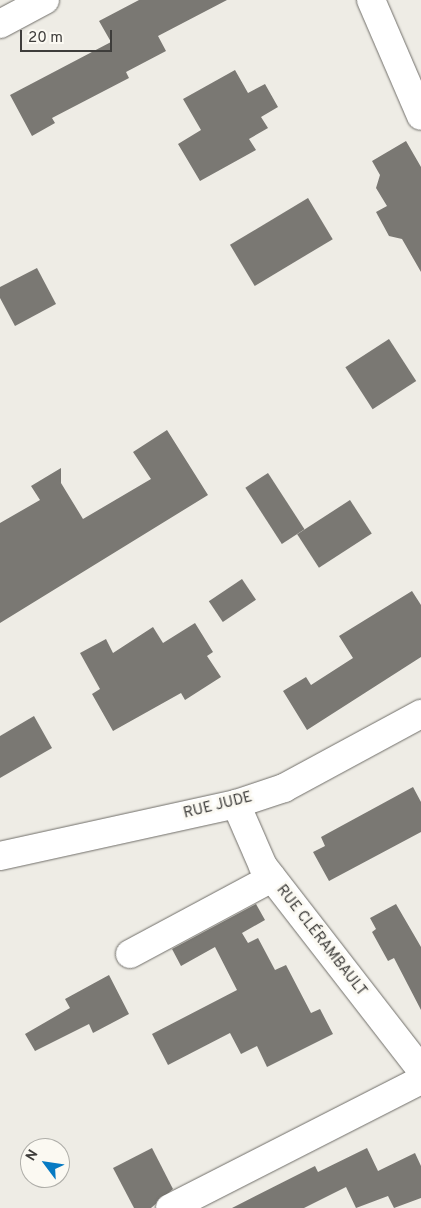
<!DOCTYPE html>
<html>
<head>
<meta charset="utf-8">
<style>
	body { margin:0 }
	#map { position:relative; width:421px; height:1208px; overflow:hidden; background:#eeece5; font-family:Overpass,sans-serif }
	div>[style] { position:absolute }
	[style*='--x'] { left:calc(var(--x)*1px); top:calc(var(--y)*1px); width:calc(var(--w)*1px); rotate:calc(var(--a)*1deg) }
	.building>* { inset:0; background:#7a7873; transform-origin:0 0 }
	.roads { filter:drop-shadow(0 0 1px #706e69) drop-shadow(0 0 1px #706e69) }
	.minor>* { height:28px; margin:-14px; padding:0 14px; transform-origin:14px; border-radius:14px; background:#fff }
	span { translate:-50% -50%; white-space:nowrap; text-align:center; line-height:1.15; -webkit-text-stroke:5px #fbf9f2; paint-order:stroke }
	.street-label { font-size:15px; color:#3e3d3b }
	.north { position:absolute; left:20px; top:1138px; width:50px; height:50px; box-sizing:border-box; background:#fbf9f2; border:1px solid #afaea9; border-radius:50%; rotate:301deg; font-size:14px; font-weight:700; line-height:20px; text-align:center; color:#3e3d3b }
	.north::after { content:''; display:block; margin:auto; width:18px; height:22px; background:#067ac3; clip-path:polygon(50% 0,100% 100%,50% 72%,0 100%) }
	.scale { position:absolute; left:20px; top:30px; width:92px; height:22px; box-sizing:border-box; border:2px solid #3e3d3b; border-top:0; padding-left:6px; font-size:15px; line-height:18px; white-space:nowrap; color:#3e3d3b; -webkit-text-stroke:4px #fbf9f2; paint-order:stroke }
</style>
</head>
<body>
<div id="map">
	<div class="building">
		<i style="clip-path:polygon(139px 0,227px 0,158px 36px,166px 51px,126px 72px,129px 78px,52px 118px,55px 123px,32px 136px,10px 95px,111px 42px,99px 21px)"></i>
		<i style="clip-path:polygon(235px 70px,248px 93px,265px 84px,278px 107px,261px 117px,268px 128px,249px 139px,256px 150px,200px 181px,178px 144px,201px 130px,183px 99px)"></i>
		<i style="clip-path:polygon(406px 141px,421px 167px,421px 272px,402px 239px,389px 236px,376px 212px,387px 206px,376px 188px,380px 175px,372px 161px)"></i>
		<i style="left:308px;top:198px;width:48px;height:91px;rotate:59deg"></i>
		<i style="clip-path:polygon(37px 268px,56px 304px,15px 326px,0 298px,0 287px)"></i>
		<i style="left:389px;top:339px;width:50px;height:52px;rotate:57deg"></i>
		<i style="clip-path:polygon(167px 430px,208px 495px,0 623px,0 523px,40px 500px,31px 486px,61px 468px,61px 483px,83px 519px,151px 479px,133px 452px)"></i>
		<i style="left:268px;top:473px;width:67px;height:27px;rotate:57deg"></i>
		<i style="left:350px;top:500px;width:40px;height:63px;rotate:57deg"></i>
		<i style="left:242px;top:579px;width:25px;height:40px;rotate:56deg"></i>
		<i style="clip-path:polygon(412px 591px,421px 605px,421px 657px,307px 730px,283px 691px,306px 677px,311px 685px,353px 658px,339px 636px)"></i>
		<i style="clip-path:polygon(195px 623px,213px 652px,207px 656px,221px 677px,185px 700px,181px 693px,113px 731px,92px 694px,100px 689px,80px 653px,106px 639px,113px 653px,153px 627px,163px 643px)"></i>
		<i style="clip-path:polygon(34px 716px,52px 748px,0 778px,0 736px)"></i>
		<i style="clip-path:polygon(413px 787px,421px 802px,421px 832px,329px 881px,313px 852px,325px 846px,321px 837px)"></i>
		<i style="clip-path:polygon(256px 904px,265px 920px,242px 933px,248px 943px,258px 938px,275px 970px,286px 965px,311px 1013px,320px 1009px,333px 1034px,267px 1067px,257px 1046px,241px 1054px,230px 1033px,168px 1065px,152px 1034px,237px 990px,215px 947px,181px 966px,172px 949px)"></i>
		<i style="clip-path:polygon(396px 904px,421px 947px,421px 1010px,394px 958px,388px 961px,372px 932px,376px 929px,370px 918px)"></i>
		<i style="clip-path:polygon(109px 975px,129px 1014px,93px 1033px,89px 1024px,35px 1051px,25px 1034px,70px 1008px,65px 999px)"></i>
		<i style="clip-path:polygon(152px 1148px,173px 1189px,151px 1208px,134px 1208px,113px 1168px)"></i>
		<i style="clip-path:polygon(367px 1148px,378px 1171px,415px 1153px,421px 1166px,421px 1198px,394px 1208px,388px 1196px,356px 1208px,346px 1187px,304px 1208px,232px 1208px,315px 1166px,318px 1172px)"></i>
	</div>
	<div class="roads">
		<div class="minor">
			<i style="--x:371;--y:0;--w:126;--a:66.7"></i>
			<i style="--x:0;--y:24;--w:51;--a:-28.1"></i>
			<i style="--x:236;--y:804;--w:68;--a:66.5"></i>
			<i style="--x:263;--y:866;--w:258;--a:52.2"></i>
			<i style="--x:0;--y:856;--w:242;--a:-12.4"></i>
			<i style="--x:236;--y:804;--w:51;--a:-18.4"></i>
			<i style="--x:284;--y:788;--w:156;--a:-28.4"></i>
			<i style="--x:130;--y:954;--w:161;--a:-28.2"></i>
			<i style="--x:170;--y:1208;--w:282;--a:-27"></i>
		</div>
	</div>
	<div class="street-label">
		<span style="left:218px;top:806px;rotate:-14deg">RUE JUDE</span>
		<span style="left:321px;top:941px;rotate:52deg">RUE CLÉRAMBAULT</span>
	</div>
	<div class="north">N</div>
	<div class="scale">20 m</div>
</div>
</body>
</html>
